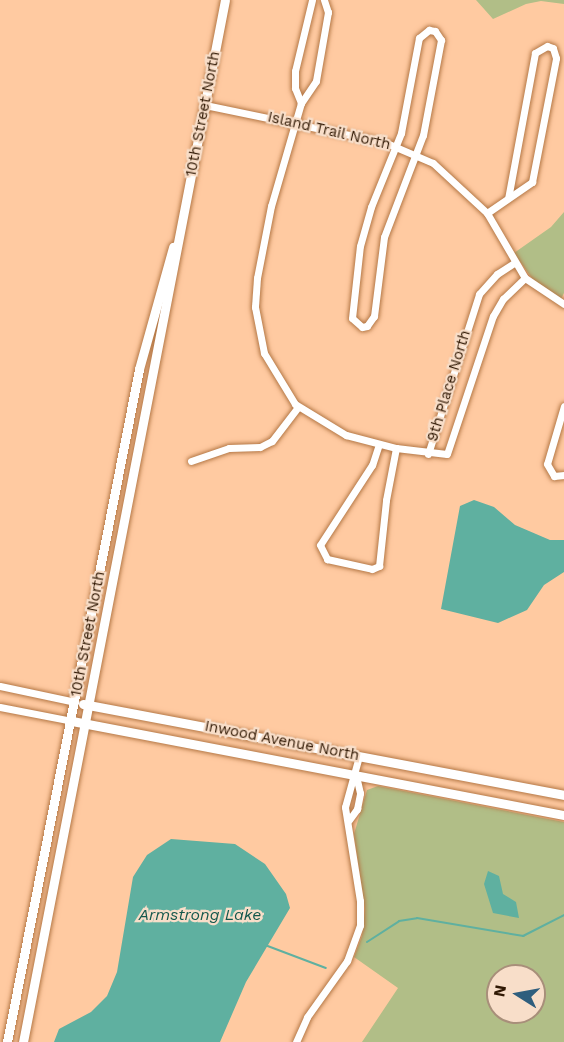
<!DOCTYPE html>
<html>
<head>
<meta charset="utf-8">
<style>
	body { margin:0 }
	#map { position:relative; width:564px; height:1042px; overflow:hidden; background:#ffcaa1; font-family:"Work Sans",sans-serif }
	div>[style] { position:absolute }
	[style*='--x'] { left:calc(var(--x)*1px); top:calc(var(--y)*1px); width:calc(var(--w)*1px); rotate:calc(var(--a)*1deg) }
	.green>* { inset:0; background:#b1be87 }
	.water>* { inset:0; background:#5fb0a0 }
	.stream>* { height:2px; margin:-1px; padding:0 1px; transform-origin:1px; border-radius:1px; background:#5fb0a0 }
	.roads { filter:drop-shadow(0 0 2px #b57846) drop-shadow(0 0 2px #b57846) }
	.minor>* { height:7px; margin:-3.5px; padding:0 3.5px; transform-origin:3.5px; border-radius:3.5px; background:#fff }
	.major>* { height:9px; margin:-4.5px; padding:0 4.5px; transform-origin:4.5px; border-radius:4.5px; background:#fff }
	span { translate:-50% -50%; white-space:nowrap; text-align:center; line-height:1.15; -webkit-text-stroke:4.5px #f8dec9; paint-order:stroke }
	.street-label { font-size:15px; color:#301803 }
	.water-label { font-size:16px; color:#13574c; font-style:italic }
	.north { position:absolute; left:486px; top:964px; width:60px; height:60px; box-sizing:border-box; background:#f8dec9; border:2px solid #a88f7a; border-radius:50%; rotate:281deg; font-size:16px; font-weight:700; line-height:24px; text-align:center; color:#301803 }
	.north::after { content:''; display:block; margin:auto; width:21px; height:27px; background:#2f5e7d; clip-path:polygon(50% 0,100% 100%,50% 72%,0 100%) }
</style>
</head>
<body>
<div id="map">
	<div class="green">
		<i style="clip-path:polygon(476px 0,564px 0,564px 4px,541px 1px,526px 4px,493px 19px)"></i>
		<i style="clip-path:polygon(564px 212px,564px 293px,561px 299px,534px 281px,514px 253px,551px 227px)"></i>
		<i style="clip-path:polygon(evenodd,378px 786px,564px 822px,564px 1042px,362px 1042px,398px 988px,354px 957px,362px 936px,365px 909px,354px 834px,367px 790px,378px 786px,498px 976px,534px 976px,534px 1012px,498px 1012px,498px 976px)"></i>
	</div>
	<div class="water">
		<i style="clip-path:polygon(474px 500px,494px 507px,515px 525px,550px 540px,564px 540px,564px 572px,544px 585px,527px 610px,498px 623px,441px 609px,460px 506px)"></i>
		<i style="clip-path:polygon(171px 839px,235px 844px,265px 864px,286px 894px,290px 908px,246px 982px,220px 1042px,54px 1042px,59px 1029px,91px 1012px,107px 996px,117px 972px,133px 877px,147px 855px)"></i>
		<i style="clip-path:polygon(488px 871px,499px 876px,503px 894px,516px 902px,519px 918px,493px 913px,484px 884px)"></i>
	</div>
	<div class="stream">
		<i style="--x:367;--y:942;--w:38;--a:-33"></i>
		<i style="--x:399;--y:921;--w:18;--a:-9"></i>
		<i style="--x:417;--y:918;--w:108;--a:9.6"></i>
		<i style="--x:523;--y:936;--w:46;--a:-27.1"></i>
		<i style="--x:265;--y:945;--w:65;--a:20.7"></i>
	</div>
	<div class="roads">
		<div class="minor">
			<i style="--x:324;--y:0;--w:13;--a:72"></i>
			<i style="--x:328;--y:12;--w:70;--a:99.9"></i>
			<i style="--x:316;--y:81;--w:27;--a:124"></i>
			<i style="--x:301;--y:103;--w:107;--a:106.2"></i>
			<i style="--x:271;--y:206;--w:73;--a:101"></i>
			<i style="--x:257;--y:278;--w:29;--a:94"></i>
			<i style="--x:255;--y:307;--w:47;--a:78.9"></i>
			<i style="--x:264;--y:353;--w:60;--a:58.7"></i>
			<i style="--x:295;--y:404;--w:60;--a:31.3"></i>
			<i style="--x:346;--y:435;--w:52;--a:14.6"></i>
			<i style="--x:396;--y:448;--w:51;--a:6.7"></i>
			<i style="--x:447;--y:454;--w:145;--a:-71.6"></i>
			<i style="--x:493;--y:316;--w:20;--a:-60"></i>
			<i style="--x:503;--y:299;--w:30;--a:-44"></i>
			<i style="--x:429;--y:30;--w:6;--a:9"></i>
			<i style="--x:435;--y:31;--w:11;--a:56"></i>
			<i style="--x:441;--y:40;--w:97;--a:100.7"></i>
			<i style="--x:423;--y:135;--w:109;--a:110.9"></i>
			<i style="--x:384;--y:237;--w:80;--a:97.2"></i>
			<i style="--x:374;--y:316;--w:12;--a:125"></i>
			<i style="--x:367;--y:326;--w:5;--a:169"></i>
			<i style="--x:362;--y:327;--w:13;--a:-138"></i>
			<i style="--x:352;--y:318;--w:72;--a:-83.7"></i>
			<i style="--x:360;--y:246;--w:41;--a:-74.2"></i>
			<i style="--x:371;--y:207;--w:80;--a:-67.9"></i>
			<i style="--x:401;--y:133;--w:97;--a:-79.3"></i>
			<i style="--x:419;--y:38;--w:13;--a:-39"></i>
			<i style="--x:301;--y:103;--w:16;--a:-112"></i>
			<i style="--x:295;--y:88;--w:17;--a:-90"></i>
			<i style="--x:295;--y:71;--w:73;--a:-76.5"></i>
			<i style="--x:205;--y:105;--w:183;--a:11.7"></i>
			<i style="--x:384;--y:142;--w:53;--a:23.2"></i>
			<i style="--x:433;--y:163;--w:74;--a:42.8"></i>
			<i style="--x:487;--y:213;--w:75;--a:59.7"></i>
			<i style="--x:525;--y:278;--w:47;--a:33.7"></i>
			<i style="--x:487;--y:213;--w:55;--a:-34.6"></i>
			<i style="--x:532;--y:182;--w:126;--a:-79"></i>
			<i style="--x:556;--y:58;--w:10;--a:-107"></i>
			<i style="--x:553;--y:48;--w:6;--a:-162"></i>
			<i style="--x:547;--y:46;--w:14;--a:150"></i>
			<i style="--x:535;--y:53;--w:147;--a:100.5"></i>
			<i style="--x:564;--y:406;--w:60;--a:106.3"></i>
			<i style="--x:547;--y:464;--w:14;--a:60"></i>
			<i style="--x:554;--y:476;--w:10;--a:-6"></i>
			<i style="--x:379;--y:444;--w:22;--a:108"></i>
			<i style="--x:372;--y:465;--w:95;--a:123"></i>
			<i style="--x:320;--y:545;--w:16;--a:63"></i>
			<i style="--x:327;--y:559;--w:46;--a:12.5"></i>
			<i style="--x:372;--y:569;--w:8;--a:-23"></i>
			<i style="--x:379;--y:566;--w:66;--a:-83.9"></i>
			<i style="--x:386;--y:500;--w:53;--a:-79.1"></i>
			<i style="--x:428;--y:454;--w:168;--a:-72.3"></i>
			<i style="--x:479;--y:294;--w:27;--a:-48"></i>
			<i style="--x:497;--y:274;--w:20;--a:-33"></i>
			<i style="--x:191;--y:461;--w:40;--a:-18.9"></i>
			<i style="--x:229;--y:448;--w:31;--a:-2"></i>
			<i style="--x:260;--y:447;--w:13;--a:-27"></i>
			<i style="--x:272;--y:441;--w:43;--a:-52.6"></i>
			<i style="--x:0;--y:686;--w:77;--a:12"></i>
			<i style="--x:0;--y:707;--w:73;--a:11"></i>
			<i style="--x:349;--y:820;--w:14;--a:-54"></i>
			<i style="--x:357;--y:809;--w:16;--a:-79"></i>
			<i style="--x:360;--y:793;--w:17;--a:-103"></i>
			<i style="--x:296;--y:1042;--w:27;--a:-66"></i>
			<i style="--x:307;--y:1017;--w:69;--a:-54.5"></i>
			<i style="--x:347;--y:961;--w:38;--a:-70"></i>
			<i style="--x:360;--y:925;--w:24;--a:-90"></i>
			<i style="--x:360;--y:901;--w:95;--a:-99.1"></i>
			<i style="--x:345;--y:807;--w:53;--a:-74.6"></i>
		</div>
		<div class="major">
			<i style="--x:83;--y:704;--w:490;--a:10.7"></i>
			<i style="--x:72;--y:721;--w:501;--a:10.82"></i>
			<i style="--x:7;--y:1042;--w:686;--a:-78.9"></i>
			<i style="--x:139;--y:369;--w:127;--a:-74.4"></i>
			<i style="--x:23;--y:1042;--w:1061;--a:-79.03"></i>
		</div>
	</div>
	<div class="street-label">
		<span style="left:203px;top:114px;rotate:-79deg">10th Street North</span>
		<span style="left:329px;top:131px;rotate:13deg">Island Trail North</span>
		<span style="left:449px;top:386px;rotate:-73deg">9th Place North</span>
		<span style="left:88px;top:634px;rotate:-79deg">10th Street North</span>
		<span style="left:282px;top:741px;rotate:11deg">Inwood Avenue North</span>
	</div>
	<div class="water-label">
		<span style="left:200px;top:915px">Armstrong Lake</span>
	</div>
	<div class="north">N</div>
</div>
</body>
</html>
